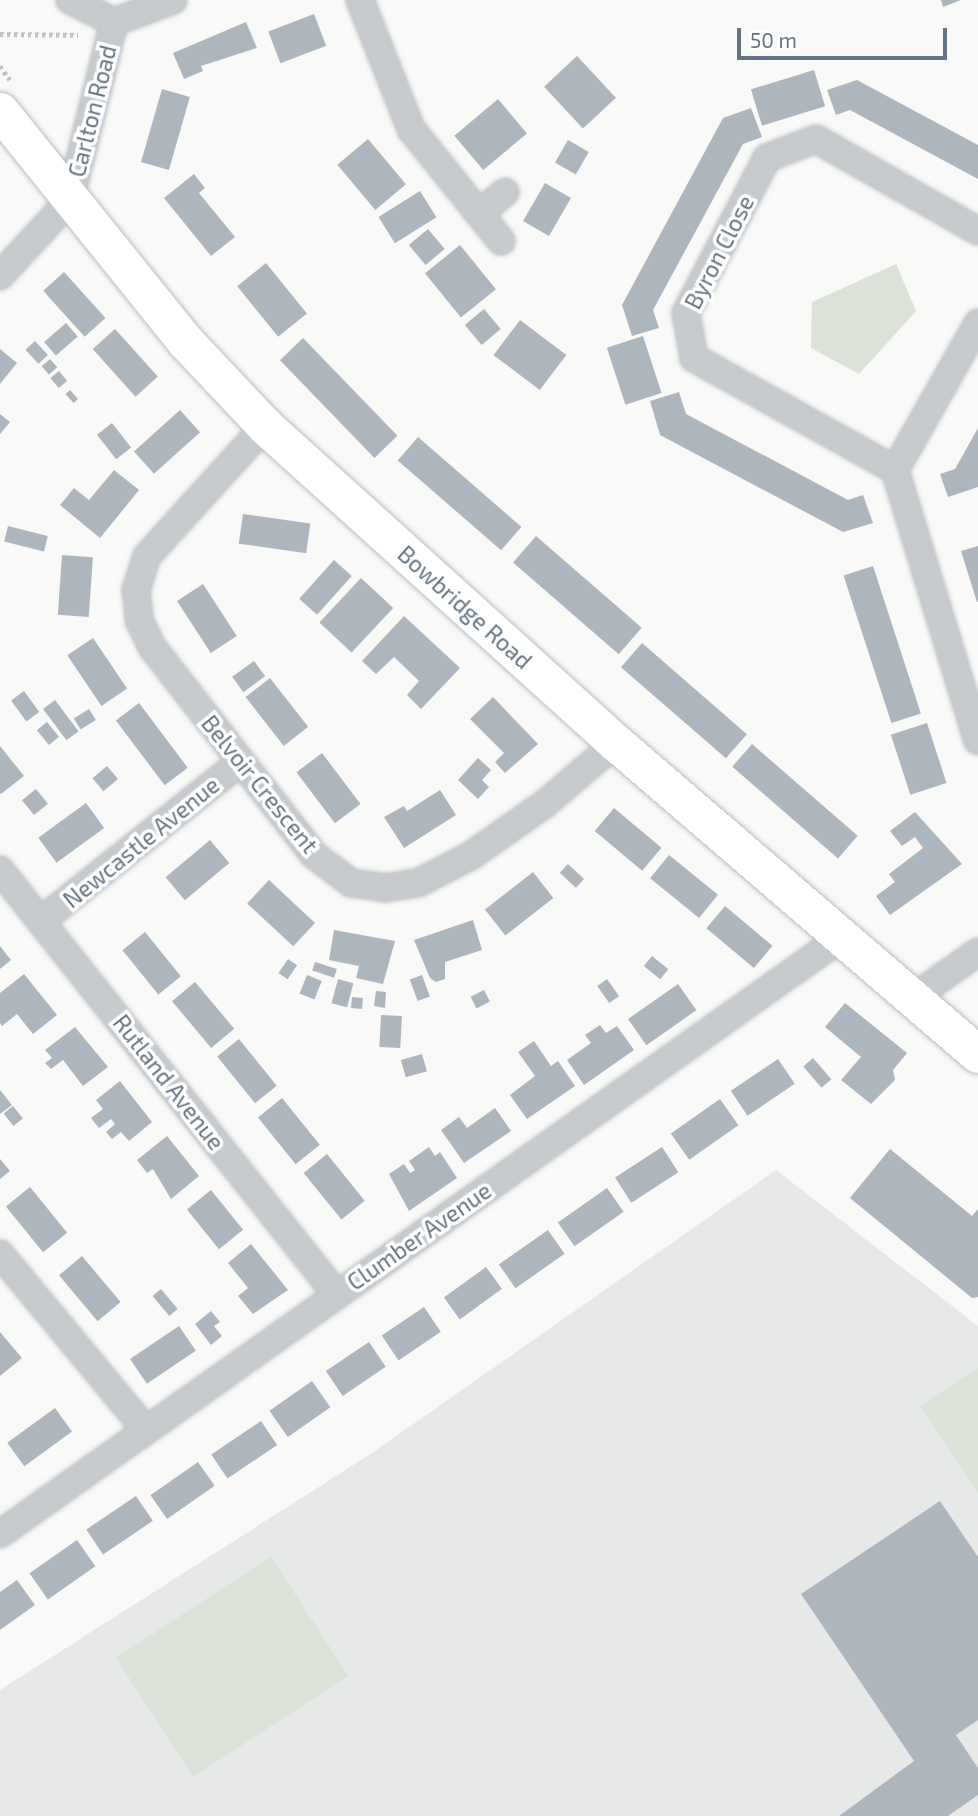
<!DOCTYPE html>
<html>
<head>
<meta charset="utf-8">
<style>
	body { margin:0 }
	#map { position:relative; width:978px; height:1816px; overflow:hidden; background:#f9f9f7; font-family:"Exo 2",sans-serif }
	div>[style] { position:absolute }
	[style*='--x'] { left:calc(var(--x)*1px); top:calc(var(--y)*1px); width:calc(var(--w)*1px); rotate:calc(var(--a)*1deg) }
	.built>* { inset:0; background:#e7e8e8 }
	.green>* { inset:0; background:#dbe2d8; transform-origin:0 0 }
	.building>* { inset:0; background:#adb6bc; transform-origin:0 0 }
	.path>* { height:4.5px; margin-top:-2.25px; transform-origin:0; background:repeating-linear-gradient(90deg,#c0c3c5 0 3.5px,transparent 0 7px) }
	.roads { filter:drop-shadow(0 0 2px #b9bfc3) drop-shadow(0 0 2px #b9bfc3) }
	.street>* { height:26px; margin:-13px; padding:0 13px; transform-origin:13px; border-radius:13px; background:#c7cbce }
	.secondary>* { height:37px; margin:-18.5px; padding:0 18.5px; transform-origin:18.5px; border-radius:18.5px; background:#fff }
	span { translate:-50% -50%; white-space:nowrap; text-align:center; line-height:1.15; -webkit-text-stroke:7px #fff; paint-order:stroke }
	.street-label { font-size:23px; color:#637583 }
	.scale { position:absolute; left:737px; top:28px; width:210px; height:32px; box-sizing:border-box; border:4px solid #637583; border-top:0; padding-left:9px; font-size:21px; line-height:24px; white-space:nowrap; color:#637583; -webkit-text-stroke:5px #fff; paint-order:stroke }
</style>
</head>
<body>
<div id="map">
	<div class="built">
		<i style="clip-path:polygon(776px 1170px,978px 1326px,978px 1816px,0 1816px,0 1690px,372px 1453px)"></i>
	</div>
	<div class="green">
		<i style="clip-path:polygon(896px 264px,916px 311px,859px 374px,811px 348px,812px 302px)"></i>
		<i style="clip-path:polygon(978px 1368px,978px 1493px,920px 1406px)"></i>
		<i style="left:271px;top:1557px;width:142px;height:185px;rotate:57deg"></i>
	</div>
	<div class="building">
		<i style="clip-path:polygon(941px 0,961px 0,943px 7px)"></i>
		<i style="left:314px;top:14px;width:34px;height:49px;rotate:69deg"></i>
		<i style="clip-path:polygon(246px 22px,257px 48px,201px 66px,203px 71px,184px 79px,173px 53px)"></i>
		<i style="left:577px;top:56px;width:57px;height:45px;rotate:47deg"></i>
		<i style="left:814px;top:70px;width:38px;height:66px;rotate:73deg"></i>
		<i style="clip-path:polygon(857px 80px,978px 145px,978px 179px,850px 110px,836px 115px,827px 90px)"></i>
		<i style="left:162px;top:89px;width:29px;height:76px;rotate:16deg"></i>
		<i style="left:498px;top:99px;width:45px;height:57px;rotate:50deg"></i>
		<i style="clip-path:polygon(751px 108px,762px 137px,743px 144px,653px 310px,659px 328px,632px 336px,622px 305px,723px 118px)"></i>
		<i style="left:368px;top:139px;width:59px;height:40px;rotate:50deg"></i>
		<i style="left:568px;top:140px;width:24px;height:26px;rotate:30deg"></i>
		<i style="clip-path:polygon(194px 174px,205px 188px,199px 193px,235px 237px,211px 256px,164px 198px)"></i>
		<i style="left:545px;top:183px;width:30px;height:44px;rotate:30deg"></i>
		<i style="left:420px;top:191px;width:31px;height:49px;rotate:58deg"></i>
		<i style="left:428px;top:229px;width:26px;height:25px;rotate:50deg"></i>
		<i style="left:460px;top:245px;width:57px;height:45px;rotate:51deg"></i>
		<i style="left:266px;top:263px;width:65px;height:37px;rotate:51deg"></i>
		<i style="left:64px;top:272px;width:62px;height:28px;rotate:48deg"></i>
		<i style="left:484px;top:309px;width:26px;height:25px;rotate:50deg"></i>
		<i style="left:520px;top:320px;width:58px;height:44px;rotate:37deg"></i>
		<i style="left:66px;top:323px;width:18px;height:29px;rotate:49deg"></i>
		<i style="left:115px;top:329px;width:64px;height:30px;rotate:48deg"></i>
		<i style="left:643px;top:336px;width:60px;height:38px;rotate:72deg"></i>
		<i style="left:303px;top:338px;width:136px;height:32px;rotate:46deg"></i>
		<i style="left:35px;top:341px;width:19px;height:13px;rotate:47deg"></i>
		<i style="clip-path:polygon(0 349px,17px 363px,0 384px)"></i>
		<i style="left:50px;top:359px;width:11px;height:11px;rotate:49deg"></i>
		<i style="left:59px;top:371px;width:13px;height:11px;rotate:51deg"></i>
		<i style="left:70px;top:390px;width:12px;height:6px;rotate:48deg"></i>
		<i style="clip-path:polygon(679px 392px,686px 414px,848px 500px,863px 495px,873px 523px,843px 532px,660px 435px,650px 401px)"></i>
		<i style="left:180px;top:410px;width:30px;height:62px;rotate:48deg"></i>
		<i style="clip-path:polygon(0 414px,10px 422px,0 434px)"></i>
		<i style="left:112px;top:423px;width:31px;height:19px;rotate:52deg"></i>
		<i style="clip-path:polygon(978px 428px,978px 487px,948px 497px,940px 474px,955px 469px)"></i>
		<i style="left:418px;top:437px;width:137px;height:31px;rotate:41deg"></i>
		<i style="clip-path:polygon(114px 470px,139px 490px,100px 538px,60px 505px,74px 488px,89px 500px)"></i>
		<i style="left:243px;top:514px;width:68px;height:30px;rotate:8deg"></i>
		<i style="left:8px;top:526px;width:41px;height:16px;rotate:14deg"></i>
		<i style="left:536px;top:536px;width:140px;height:35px;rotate:41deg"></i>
		<i style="clip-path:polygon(978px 546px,978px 602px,977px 602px,961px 551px)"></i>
		<i style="left:62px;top:555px;width:31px;height:60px;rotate:4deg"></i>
		<i style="left:334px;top:560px;width:24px;height:52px;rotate:42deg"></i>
		<i style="left:873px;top:566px;width:155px;height:31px;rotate:72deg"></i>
		<i style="left:361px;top:578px;width:44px;height:61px;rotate:43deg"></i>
		<i style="left:203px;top:584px;width:62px;height:31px;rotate:57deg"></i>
		<i style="clip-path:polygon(404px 616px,460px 668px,421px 709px,407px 695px,419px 681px,394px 657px,376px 674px,362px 661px)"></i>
		<i style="left:93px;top:638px;width:61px;height:31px;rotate:56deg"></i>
		<i style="left:642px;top:643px;width:139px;height:32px;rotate:41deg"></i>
		<i style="left:254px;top:661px;width:19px;height:27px;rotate:54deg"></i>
		<i style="left:270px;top:678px;width:62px;height:31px;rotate:52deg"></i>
		<i style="left:24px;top:691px;width:26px;height:16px;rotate:54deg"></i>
		<i style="clip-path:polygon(493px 697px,538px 744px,505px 773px,495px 762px,504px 753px,470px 719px)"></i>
		<i style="left:55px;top:700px;width:39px;height:15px;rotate:53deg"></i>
		<i style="left:139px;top:703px;width:81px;height:29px;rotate:53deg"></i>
		<i style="left:89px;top:709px;width:13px;height:18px;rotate:58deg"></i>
		<i style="left:47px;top:722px;width:19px;height:13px;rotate:51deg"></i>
		<i style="left:927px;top:723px;width:63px;height:38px;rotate:72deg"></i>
		<i style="left:752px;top:744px;width:140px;height:30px;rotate:41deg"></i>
		<i style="clip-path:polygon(0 746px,24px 776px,1px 794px,0 793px)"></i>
		<i style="left:322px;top:753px;width:64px;height:32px;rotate:53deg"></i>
		<i style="clip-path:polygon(478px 758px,491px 770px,482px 780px,489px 787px,478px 799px,458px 780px)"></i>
		<i style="left:107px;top:766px;width:17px;height:19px;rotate:50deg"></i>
		<i style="left:36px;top:789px;width:19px;height:18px;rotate:51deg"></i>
		<i style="clip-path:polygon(440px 790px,456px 815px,404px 848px,384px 817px,404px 806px,407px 811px)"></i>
		<i style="left:86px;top:803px;width:31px;height:59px;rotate:54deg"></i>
		<i style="left:614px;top:808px;width:62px;height:30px;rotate:40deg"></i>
		<i style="clip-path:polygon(915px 812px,962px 864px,890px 915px,876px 896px,895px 882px,889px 874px,923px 848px,915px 837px,902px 846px,890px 831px)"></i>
		<i style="left:210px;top:840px;width:30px;height:58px;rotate:50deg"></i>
		<i style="left:669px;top:855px;width:63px;height:30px;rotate:39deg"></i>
		<i style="left:568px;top:864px;width:22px;height:12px;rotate:43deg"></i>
		<i style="left:533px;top:872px;width:33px;height:61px;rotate:52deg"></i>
		<i style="left:269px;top:880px;width:63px;height:32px;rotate:43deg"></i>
		<i style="left:725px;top:906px;width:62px;height:29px;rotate:40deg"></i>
		<i style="clip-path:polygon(473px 920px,482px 950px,445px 962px,445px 979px,436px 982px,430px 978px,414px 940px)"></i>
		<i style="clip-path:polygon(334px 930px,395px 941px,383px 984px,356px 978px,359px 966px,329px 960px)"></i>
		<i style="left:145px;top:932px;width:57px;height:29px;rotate:51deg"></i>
		<i style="clip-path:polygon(0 946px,11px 960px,0 969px)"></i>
		<i style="left:652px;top:956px;width:21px;height:13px;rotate:39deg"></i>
		<i style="left:288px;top:959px;width:11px;height:17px;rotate:34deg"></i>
		<i style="left:315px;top:962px;width:23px;height:9px;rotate:18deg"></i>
		<i style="clip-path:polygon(24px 974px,57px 1015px,33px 1034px,17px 1014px,2px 1026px,0 1023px,0 993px)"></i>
		<i style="left:307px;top:975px;width:16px;height:20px;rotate:22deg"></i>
		<i style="left:422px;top:975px;width:23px;height:13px;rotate:70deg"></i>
		<i style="left:338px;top:979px;width:16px;height:25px;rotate:15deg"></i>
		<i style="left:607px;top:979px;width:21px;height:12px;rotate:55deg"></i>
		<i style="left:195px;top:982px;width:61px;height:30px;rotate:50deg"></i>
		<i style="left:678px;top:984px;width:32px;height:61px;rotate:55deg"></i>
		<i style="left:484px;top:990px;width:13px;height:15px;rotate:63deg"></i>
		<i style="clip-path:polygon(376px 991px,386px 992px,385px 1008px,374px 1006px)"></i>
		<i style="left:352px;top:997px;width:11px;height:11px;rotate:5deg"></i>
		<i style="clip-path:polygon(845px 1003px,907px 1053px,893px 1070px,895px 1080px,871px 1104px,841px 1080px,861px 1057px,825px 1027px)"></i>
		<i style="left:381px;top:1015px;width:21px;height:32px;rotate:3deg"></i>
		<i style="clip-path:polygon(600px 1025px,606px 1033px,617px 1026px,634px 1050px,584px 1085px,567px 1060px,591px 1043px,585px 1035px)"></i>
		<i style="clip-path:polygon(75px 1027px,108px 1067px,83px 1086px,63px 1060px,51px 1069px,45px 1063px,52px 1058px,45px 1050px)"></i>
		<i style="left:239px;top:1039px;width:60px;height:28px;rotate:51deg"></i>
		<i style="clip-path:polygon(534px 1041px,551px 1066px,558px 1061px,575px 1086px,527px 1119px,510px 1095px,535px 1076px,518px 1052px)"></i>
		<i style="left:422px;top:1054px;width:18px;height:22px;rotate:74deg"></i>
		<i style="left:813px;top:1058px;width:28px;height:13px;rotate:49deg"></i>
		<i style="left:778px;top:1059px;width:30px;height:57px;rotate:56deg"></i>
		<i style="clip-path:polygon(120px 1081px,152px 1122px,129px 1141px,121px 1132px,112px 1139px,106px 1132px,115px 1124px,111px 1119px,99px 1128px,91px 1118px,103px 1109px,96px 1100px)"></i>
		<i style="clip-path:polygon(0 1090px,12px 1105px,0 1114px)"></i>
		<i style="left:282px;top:1098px;width:60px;height:31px;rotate:51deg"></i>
		<i style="left:720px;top:1099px;width:32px;height:60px;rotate:55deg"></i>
		<i style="left:13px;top:1106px;width:16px;height:12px;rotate:52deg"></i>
		<i style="clip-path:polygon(495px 1108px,511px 1131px,464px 1163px,441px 1130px,459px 1117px,467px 1128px)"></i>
		<i style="clip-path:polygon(167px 1136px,199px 1176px,171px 1199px,153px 1169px,147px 1173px,137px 1160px)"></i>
		<i style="clip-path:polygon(429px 1147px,435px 1156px,440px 1152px,457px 1178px,409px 1211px,389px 1174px,404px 1164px,410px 1173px,415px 1170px,409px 1161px)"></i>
		<i style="left:662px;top:1147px;width:30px;height:56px;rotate:57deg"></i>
		<i style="clip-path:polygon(890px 1149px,972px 1216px,978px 1209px,978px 1297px,972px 1298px,850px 1198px)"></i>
		<i style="left:327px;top:1154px;width:60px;height:30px;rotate:51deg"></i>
		<i style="clip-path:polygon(0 1159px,10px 1171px,0 1179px)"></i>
		<i style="left:30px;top:1187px;width:59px;height:31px;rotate:51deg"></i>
		<i style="left:607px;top:1188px;width:29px;height:60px;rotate:55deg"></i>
		<i style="left:211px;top:1190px;width:51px;height:31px;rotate:51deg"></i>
		<i style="left:548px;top:1230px;width:29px;height:60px;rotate:55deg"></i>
		<i style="clip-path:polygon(251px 1244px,288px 1290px,253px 1314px,238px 1296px,248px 1288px,228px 1263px)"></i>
		<i style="left:82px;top:1256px;width:60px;height:30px;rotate:50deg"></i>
		<i style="left:486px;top:1267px;width:27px;height:52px;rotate:54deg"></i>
		<i style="left:161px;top:1289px;width:26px;height:11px;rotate:50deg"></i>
		<i style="left:424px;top:1307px;width:30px;height:51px;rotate:56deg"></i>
		<i style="clip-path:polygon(211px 1311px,220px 1322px,214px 1326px,222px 1336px,211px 1345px,195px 1324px)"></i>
		<i style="left:179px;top:1326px;width:30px;height:59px;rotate:56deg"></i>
		<i style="clip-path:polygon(0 1332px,22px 1358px,0 1376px)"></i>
		<i style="left:369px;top:1342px;width:30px;height:52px;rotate:56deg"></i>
		<i style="left:312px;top:1381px;width:32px;height:52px;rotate:55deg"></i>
		<i style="left:55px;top:1408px;width:29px;height:59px;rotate:54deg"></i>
		<i style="left:261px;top:1421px;width:29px;height:60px;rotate:56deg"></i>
		<i style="left:198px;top:1462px;width:29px;height:58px;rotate:55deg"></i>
		<i style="left:136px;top:1496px;width:30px;height:60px;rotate:56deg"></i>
		<i style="clip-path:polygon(940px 1501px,978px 1557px,978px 1720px,956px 1735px,978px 1768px,978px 1795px,948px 1816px,839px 1816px,914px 1761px,801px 1594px)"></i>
		<i style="left:77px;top:1540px;width:32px;height:58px;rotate:55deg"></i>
		<i style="clip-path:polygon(17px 1580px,35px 1605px,0 1630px,0 1592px)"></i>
	</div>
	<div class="path">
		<i style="--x:0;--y:34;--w:78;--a:0.7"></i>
		<i style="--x:0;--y:66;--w:17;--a:54"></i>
	</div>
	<div class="roads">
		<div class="street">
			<i style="--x:70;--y:0;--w:49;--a:26.6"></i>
			<i style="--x:114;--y:22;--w:63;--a:-20.4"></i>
			<i style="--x:360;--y:0;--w:139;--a:68.4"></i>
			<i style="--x:411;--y:129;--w:144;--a:51.2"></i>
			<i style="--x:479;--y:214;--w:34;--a:-40"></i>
			<i style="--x:978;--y:231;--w:186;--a:-150.4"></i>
			<i style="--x:816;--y:139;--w:53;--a:158.8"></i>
			<i style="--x:767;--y:158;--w:175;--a:117.6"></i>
			<i style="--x:686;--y:313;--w:46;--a:79.9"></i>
			<i style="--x:694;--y:358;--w:230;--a:29.1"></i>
			<i style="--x:895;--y:470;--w:283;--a:73"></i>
			<i style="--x:0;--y:276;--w:103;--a:-47.4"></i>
			<i style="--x:70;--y:200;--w:183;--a:-76.1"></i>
			<i style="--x:265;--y:426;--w:176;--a:132.2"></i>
			<i style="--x:147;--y:556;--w:35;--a:108"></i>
			<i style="--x:136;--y:589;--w:31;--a:84"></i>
			<i style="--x:139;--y:620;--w:30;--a:64"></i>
			<i style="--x:152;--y:647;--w:264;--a:52.1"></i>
			<i style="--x:314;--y:855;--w:46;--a:37.1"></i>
			<i style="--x:351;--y:883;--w:34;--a:8"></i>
			<i style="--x:385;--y:888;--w:33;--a:-9"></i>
			<i style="--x:418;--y:883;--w:61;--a:-27.4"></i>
			<i style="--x:472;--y:855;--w:90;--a:-35.1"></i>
			<i style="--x:546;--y:803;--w:92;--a:-40.6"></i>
			<i style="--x:895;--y:470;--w:169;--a:-60.5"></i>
			<i style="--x:0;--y:870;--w:542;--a:51.59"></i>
			<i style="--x:41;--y:921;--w:255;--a:-38.6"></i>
			<i style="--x:910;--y:1000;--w:83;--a:-35.2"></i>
			<i style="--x:0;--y:1254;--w:229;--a:50.3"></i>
			<i style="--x:0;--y:1534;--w:1029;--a:-35.34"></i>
		</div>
		<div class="secondary">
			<i style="--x:0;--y:111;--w:295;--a:51.2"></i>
			<i style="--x:185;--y:341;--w:117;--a:46.7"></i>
			<i style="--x:265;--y:426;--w:473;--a:42.1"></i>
			<i style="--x:616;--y:743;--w:477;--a:40.7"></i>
		</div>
	</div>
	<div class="street-label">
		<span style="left:92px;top:111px;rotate:-76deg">Carlton Road</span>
		<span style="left:719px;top:252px;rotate:-63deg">Byron Close</span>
		<span style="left:465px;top:607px;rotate:42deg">Bowbridge Road</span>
		<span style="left:260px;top:784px;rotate:51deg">Belvoir Crescent</span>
		<span style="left:141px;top:842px;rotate:-39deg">Newcastle Avenue</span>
		<span style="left:169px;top:1082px;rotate:52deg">Rutland Avenue</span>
		<span style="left:419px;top:1236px;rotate:-35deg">Clumber Avenue</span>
	</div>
	<div class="scale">50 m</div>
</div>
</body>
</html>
